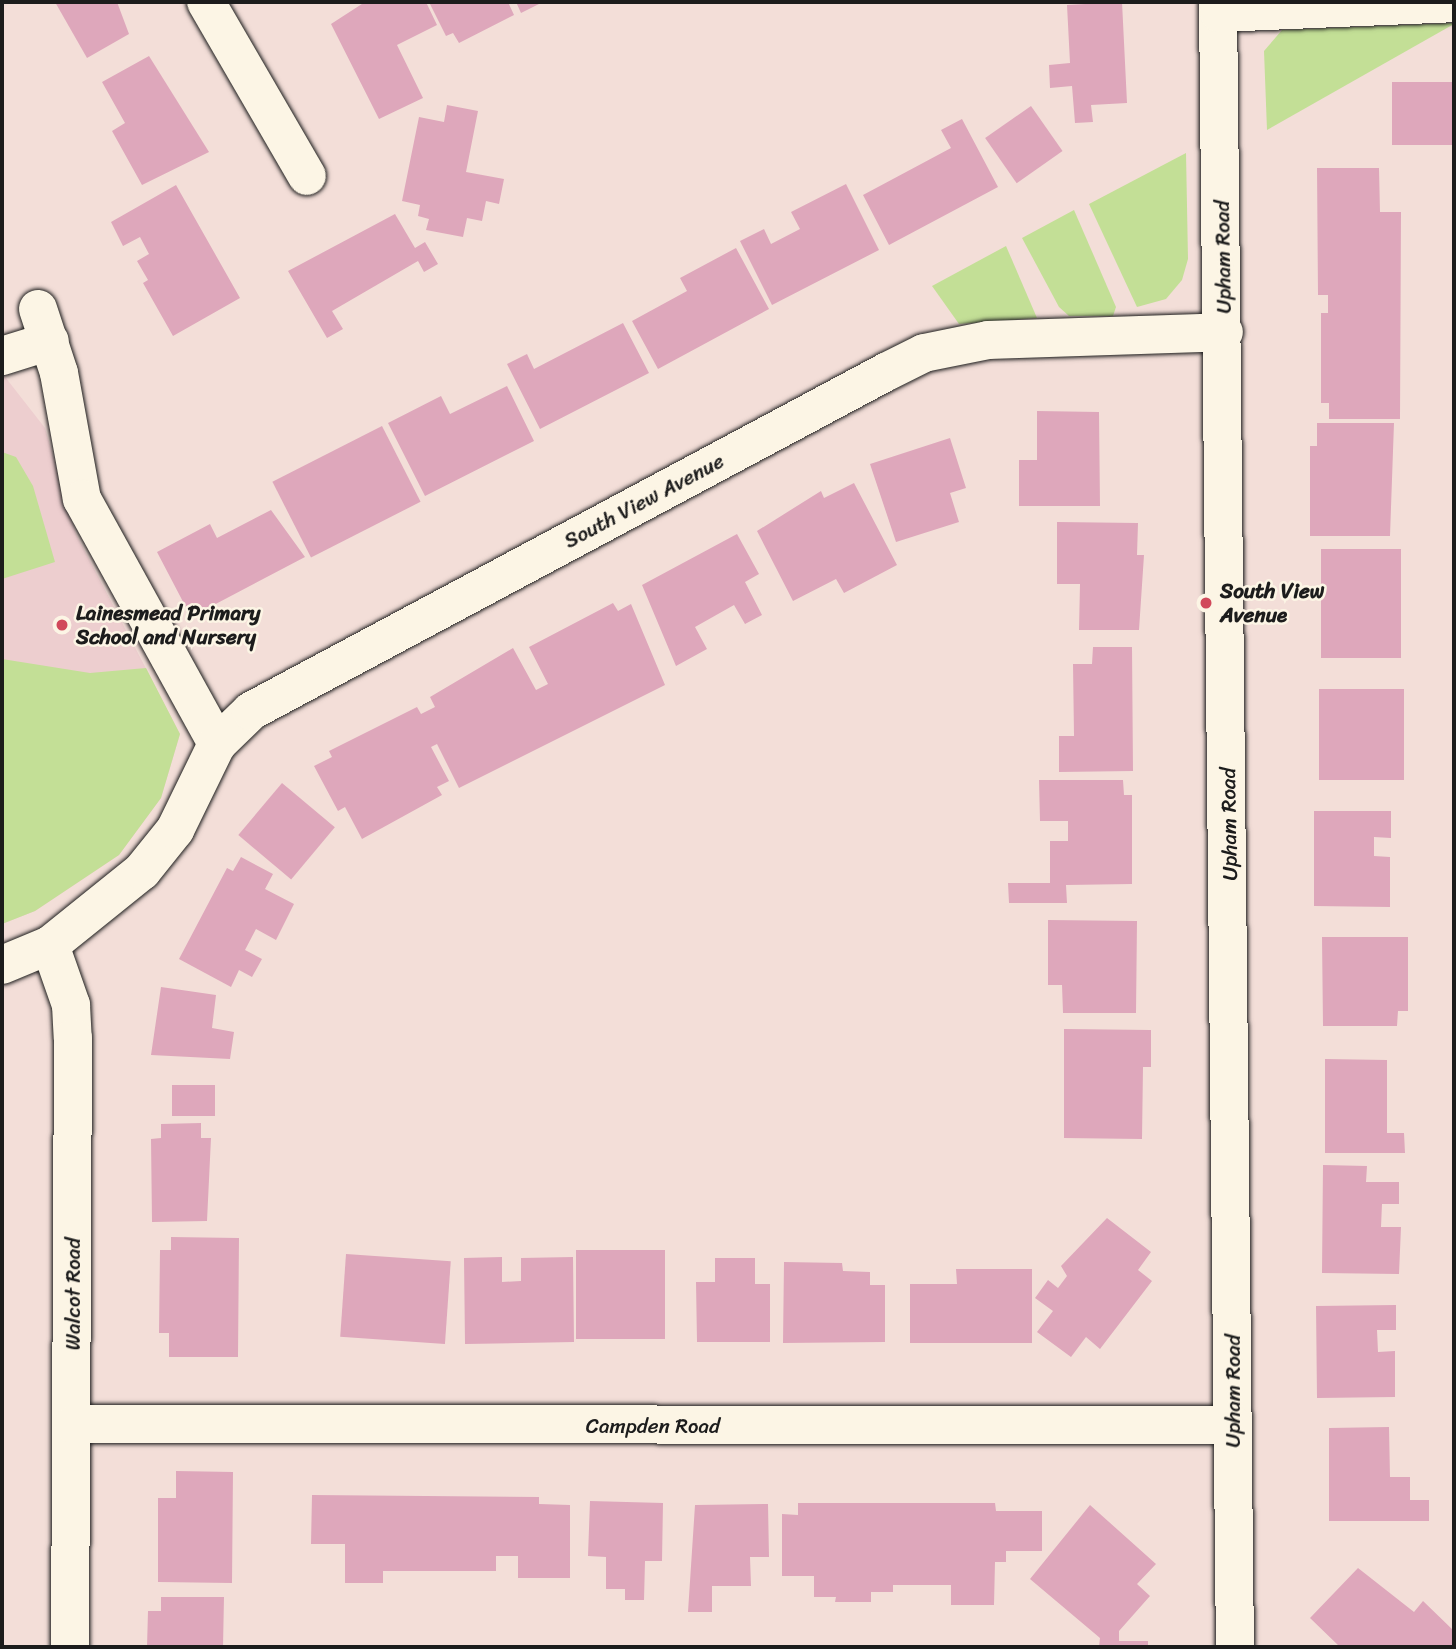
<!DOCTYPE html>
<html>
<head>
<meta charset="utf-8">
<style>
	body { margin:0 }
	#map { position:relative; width:1456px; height:1649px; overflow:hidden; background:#f3ded8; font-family:Sriracha,sans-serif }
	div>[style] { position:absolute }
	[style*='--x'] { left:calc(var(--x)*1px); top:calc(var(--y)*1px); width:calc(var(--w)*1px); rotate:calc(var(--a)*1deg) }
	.built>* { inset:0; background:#edcecf }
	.green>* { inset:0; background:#c3df96 }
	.building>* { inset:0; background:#dea7bb; transform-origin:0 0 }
	.roads { filter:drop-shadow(0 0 2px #1c1c1c) drop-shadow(0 0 2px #1c1c1c) }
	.minor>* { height:38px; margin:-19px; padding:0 19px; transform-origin:19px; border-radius:19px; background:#fcf5e5 }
	.dots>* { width:19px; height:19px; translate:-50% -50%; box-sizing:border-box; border:4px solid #fcf5e5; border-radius:50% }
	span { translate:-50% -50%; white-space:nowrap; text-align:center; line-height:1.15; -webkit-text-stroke:5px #fcf5e5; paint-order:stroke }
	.street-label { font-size:21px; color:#1c1c1c }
	.poi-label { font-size:21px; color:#1c1c1c; font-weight:700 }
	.left { translate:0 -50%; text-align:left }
	.frame { position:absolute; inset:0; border:4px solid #1c1c1c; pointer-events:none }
</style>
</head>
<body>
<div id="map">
	<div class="built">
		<i style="clip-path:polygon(2px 373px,45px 428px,76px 534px,180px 734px,161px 798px,119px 855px,35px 911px,2px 924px)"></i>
	</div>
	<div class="green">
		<i style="clip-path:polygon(1454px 23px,1454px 24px,1267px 130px,1264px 51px,1282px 30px)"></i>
		<i style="clip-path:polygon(1186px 153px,1188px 259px,1182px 280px,1166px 299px,1137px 307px,1089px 204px)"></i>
		<i style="clip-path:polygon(1074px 210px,1116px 307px,1113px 316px,1069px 316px,1059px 307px,1022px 238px)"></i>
		<i style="clip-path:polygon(1006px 246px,1037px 318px,959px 324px,932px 286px)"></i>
		<i style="clip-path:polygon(2px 452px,16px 457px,33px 486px,55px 562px,2px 579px)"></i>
		<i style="clip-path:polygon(2px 659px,90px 673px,146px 668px,180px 734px,161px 798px,119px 855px,35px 911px,2px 924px)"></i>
	</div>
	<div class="building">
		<i style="clip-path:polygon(55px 2px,117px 2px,129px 34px,87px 58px)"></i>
		<i style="clip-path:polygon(365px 2px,426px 2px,437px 25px,397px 45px,423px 98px,379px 119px,331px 24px)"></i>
		<i style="clip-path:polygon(429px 2px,508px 2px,514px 15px,459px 43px,453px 33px,446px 36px)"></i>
		<i style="clip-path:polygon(516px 2px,543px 2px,521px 13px)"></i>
		<i style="clip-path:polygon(1122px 2px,1127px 103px,1091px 105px,1093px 122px,1075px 123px,1072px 86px,1050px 88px,1049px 65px,1070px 63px,1067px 5px)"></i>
		<i style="clip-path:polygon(149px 56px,209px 152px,142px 185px,112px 131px,125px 123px,102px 82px)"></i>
		<i style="left:1454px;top:82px;width:63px;height:62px;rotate:90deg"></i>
		<i style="clip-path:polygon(447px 105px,478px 111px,466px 172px,504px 179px,499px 204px,486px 201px,482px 221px,467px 218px,463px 237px,426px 230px,429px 219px,418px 216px,420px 205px,402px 201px,419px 117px,444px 122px)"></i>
		<i style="left:1031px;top:106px;width:55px;height:56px;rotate:55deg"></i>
		<i style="clip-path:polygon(962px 119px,998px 187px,889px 245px,863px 195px,951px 148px,941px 130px)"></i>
		<i style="clip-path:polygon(1317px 168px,1379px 168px,1380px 212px,1401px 212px,1400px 419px,1329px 419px,1329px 403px,1321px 403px,1321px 313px,1328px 313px,1328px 295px,1318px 295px)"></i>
		<i style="clip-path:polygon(846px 184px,879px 250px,772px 305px,740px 241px,764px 229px,771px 244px,800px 229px,791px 212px)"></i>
		<i style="clip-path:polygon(176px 185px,240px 298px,173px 336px,143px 283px,148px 280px,137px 261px,149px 254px,140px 237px,123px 246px,111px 222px)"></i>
		<i style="clip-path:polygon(395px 214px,415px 248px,425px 242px,438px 264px,424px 272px,418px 261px,332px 311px,343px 329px,327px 338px,288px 271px)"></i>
		<i style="clip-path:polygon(736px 248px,769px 309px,658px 369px,632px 321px,687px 291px,680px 278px)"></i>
		<i style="clip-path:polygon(623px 323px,649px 373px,540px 429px,507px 364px,527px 354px,534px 369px)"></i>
		<i style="clip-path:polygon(507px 386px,534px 441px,425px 496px,388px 423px,441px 396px,450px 414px)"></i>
		<i style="clip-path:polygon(1037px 411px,1099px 412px,1100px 506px,1019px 506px,1019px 460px,1037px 460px)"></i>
		<i style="clip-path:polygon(1317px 423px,1394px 423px,1390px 536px,1310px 536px,1310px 446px,1317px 446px)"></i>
		<i style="left:382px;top:426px;width:85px;height:123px;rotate:63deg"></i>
		<i style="clip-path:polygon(950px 438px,966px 488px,950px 493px,959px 522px,896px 542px,870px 464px)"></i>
		<i style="clip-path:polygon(854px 483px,897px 565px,844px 593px,836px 579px,793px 601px,757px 531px,821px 491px,824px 498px)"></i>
		<i style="clip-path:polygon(271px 510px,305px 557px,191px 617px,157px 552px,210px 524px,217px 538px)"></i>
		<i style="clip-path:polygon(1057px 522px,1138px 523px,1137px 555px,1144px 555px,1139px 630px,1079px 630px,1080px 584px,1057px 584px)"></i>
		<i style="clip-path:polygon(737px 534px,759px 574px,745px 582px,762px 615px,745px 624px,734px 605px,695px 627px,707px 649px,676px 666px,642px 585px)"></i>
		<i style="left:1321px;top:549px;width:80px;height:109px"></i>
		<i style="clip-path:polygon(613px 603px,618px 611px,631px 604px,665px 685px,459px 788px,437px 744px,431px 747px,449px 781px,437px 787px,442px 795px,362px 839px,345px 807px,338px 811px,314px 766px,332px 757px,329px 751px,417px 707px,421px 714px,435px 707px,430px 697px,513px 648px,536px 690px,548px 684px,529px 647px)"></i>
		<i style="clip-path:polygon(1093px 647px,1132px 647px,1133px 771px,1059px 772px,1059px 736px,1074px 736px,1073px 664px,1092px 664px)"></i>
		<i style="left:1404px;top:689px;width:91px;height:85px;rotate:90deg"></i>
		<i style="clip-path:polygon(1039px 780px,1123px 780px,1124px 795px,1132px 795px,1132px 884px,1066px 885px,1067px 903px,1009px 903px,1008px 883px,1050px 883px,1050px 841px,1068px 841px,1068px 821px,1040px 821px)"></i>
		<i style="left:282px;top:783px;width:69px;height:68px;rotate:40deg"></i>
		<i style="clip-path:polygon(1314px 811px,1391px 811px,1391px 838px,1374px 837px,1374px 856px,1390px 857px,1390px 907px,1314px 906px)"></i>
		<i style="clip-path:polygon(241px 857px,273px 874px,265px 889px,294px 904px,276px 940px,256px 929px,245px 950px,262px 959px,252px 977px,239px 970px,231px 987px,179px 959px,227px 868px,233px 871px)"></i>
		<i style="clip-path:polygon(1048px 920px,1137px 921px,1136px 1013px,1063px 1013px,1062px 985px,1048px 985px)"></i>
		<i style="clip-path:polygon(1322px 937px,1408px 937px,1408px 1011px,1398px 1011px,1397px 1026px,1323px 1026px)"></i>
		<i style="clip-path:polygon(161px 987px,216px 995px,212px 1028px,234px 1032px,230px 1059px,151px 1055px)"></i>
		<i style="clip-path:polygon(1064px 1029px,1151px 1030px,1151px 1067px,1143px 1067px,1142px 1139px,1064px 1138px)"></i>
		<i style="clip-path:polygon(1325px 1059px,1387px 1060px,1387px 1133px,1404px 1133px,1405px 1153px,1325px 1153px)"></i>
		<i style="left:215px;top:1085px;width:31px;height:43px;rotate:90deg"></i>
		<i style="clip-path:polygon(201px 1123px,201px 1138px,211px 1138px,207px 1221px,152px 1222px,151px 1139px,161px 1138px,161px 1124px)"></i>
		<i style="clip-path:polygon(1323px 1165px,1367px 1166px,1366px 1182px,1399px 1182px,1399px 1204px,1382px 1204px,1381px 1227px,1401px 1227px,1399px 1274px,1322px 1273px)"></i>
		<i style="clip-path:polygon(1107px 1218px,1151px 1252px,1138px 1270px,1152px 1281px,1100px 1349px,1086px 1337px,1071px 1357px,1037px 1332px,1053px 1311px,1035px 1298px,1048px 1280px,1058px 1288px,1067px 1276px,1061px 1266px)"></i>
		<i style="clip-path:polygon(171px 1237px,239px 1238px,238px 1357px,169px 1357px,169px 1333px,159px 1333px,160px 1250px,171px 1250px)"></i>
		<i style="left:665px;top:1250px;width:89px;height:89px;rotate:90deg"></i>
		<i style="left:346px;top:1254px;width:105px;height:83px;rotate:4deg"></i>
		<i style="clip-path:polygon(502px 1257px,502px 1282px,521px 1281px,521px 1258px,573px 1257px,574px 1342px,465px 1344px,464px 1258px)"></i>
		<i style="clip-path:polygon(715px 1258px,755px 1258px,755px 1284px,770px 1284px,770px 1342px,697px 1342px,696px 1282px,715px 1282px)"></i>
		<i style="clip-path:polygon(784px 1262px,842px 1263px,843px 1271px,870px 1272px,870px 1285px,885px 1285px,885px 1342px,783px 1343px)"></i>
		<i style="clip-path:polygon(956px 1269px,1032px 1269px,1032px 1343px,910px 1343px,910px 1284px,957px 1284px)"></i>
		<i style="clip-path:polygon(1396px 1305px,1396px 1330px,1377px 1330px,1378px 1352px,1395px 1351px,1395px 1397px,1317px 1398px,1316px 1306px)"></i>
		<i style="clip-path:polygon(1389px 1427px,1390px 1477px,1410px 1477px,1410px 1500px,1429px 1500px,1429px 1521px,1329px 1521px,1329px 1428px)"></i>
		<i style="clip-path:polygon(176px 1471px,233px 1472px,232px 1583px,158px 1582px,158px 1498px,176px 1498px)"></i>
		<i style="clip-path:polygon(312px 1495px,539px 1497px,539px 1504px,570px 1505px,570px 1578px,518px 1578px,518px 1556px,496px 1556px,496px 1571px,383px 1571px,383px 1583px,345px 1583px,345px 1544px,311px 1544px)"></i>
		<i style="clip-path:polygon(590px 1501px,663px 1503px,662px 1561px,645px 1561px,644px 1600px,625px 1600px,625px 1589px,606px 1589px,606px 1557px,588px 1556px)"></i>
		<i style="clip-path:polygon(798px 1503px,995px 1503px,996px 1511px,1042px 1511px,1042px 1551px,1006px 1551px,1006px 1562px,995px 1562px,994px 1605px,951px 1605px,951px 1585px,893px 1585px,893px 1592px,871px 1592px,871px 1602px,835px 1602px,836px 1597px,814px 1597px,814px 1576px,782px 1576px,782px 1514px,798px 1515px)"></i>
		<i style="clip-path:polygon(768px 1504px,769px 1557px,750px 1557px,751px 1586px,712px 1586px,712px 1612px,688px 1612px,695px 1505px)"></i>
		<i style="clip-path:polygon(1090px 1505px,1156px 1564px,1137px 1584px,1150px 1596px,1119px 1631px,1119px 1641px,1148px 1641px,1148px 1647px,1099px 1647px,1100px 1638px,1030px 1579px)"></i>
		<i style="clip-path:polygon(1358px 1568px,1414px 1612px,1423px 1601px,1454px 1631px,1454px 1647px,1340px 1647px,1310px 1618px)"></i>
		<i style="clip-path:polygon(161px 1597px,224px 1597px,223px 1647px,147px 1647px,148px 1611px,161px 1611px)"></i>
	</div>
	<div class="roads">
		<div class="minor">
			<i style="--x:206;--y:2;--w:201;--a:59.9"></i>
			<i style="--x:1218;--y:2;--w:1645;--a:89.41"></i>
			<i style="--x:1219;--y:13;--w:235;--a:-2.4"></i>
			<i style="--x:38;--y:309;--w:67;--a:71.8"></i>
			<i style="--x:59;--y:373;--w:128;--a:79.7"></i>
			<i style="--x:82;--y:499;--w:280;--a:61.1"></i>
			<i style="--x:2;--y:356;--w:50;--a:-17.4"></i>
			<i style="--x:50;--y:945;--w:64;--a:70.7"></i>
			<i style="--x:71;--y:1005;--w:33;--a:87"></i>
			<i style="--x:73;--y:1038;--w:609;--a:90.28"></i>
			<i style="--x:2;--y:965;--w:52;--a:-22.6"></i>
			<i style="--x:50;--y:945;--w:118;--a:-38.8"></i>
			<i style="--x:142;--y:871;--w:53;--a:-51.2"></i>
			<i style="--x:175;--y:830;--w:96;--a:-64"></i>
			<i style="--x:217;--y:744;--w:47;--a:-44.1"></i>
			<i style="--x:251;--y:711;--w:720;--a:-28.1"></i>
			<i style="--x:886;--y:372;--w:42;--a:-26.6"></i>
			<i style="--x:924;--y:353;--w:65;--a:-11.5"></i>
			<i style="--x:988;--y:340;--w:236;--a:-1.9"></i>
			<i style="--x:74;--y:1424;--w:1159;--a:0.05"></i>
		</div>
	</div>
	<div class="dots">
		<i style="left:1206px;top:603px;background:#d1495b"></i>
		<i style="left:62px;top:625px;background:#d1495b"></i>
	</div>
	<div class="street-label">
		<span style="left:1223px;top:257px;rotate:-91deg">Upham Road</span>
		<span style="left:644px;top:501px;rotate:-28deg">South View Avenue</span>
		<span style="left:1229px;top:824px;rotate:-91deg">Upham Road</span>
		<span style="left:73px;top:1294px;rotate:-90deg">Walcot Road</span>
		<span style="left:1233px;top:1391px;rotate:-90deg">Upham Road</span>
		<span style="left:653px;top:1426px">Campden Road</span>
	</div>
	<div class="poi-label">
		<span class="left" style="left:1220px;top:603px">South View<br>Avenue</span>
		<span class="left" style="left:76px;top:625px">Lainesmead Primary<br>School and Nursery</span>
	</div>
	<div class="frame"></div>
</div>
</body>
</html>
